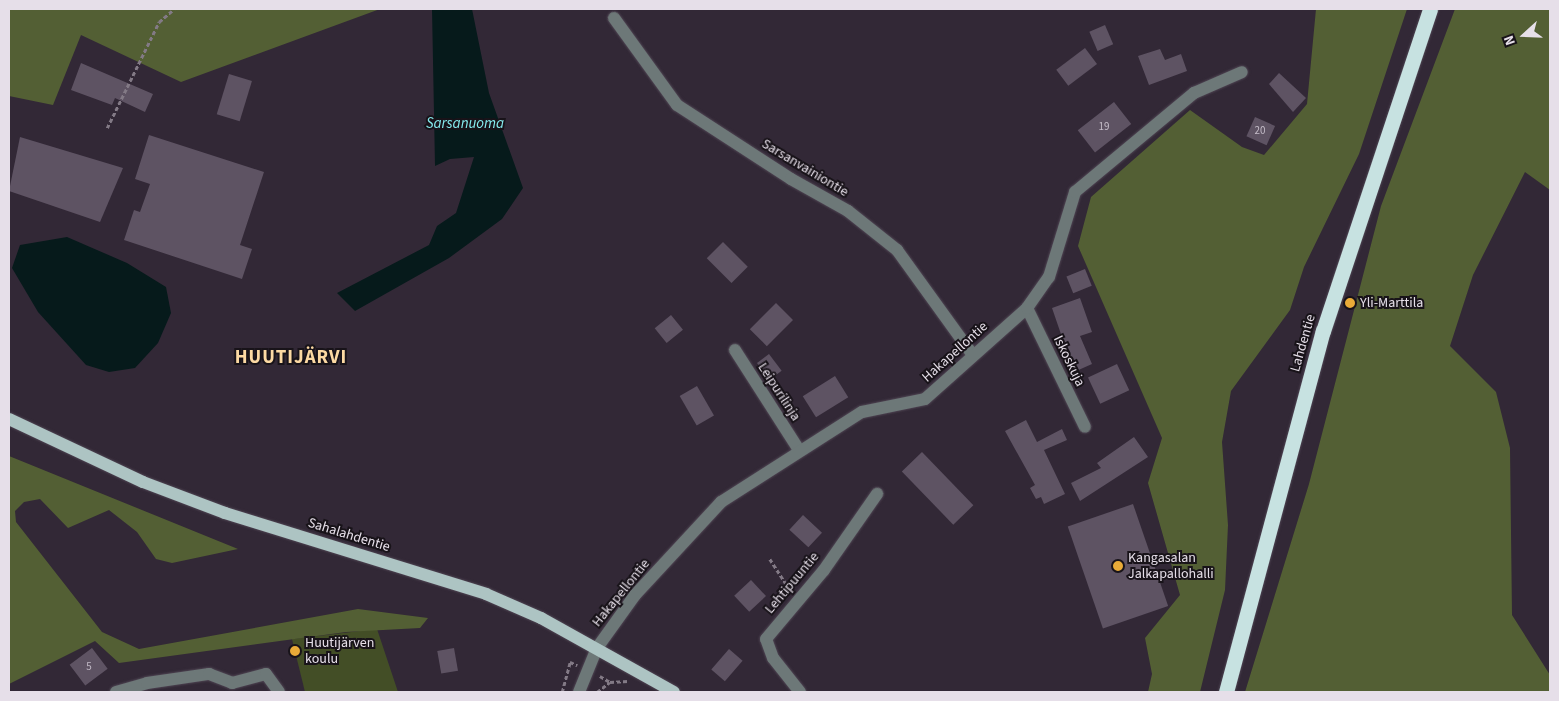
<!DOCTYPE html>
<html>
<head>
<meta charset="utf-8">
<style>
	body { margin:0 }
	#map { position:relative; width:1559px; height:701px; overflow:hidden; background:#322836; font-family:"Source Sans 3",sans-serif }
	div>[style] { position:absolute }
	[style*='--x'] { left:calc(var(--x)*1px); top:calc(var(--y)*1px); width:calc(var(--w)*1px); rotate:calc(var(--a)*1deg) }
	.green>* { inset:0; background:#434e26 }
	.forest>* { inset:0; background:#535f34 }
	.water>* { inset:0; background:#061a1b }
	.building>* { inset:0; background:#5e5363; transform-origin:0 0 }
	.path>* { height:2.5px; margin-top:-1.25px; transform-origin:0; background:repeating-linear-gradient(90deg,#837a86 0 4px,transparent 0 6.5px) }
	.roads { filter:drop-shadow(0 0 1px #4f4553) drop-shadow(0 0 1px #4f4553) }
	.minor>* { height:12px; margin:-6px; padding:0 6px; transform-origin:6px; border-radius:6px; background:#6d7878 }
	.major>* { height:12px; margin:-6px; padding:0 6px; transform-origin:6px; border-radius:6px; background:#adc4c3 }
	.highway>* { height:15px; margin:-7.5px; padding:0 7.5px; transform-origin:7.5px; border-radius:7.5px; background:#c7e2e1 }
	.dots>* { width:14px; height:14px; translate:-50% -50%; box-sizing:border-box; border:2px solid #181319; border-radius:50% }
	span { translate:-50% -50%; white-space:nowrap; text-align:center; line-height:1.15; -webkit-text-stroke:4px #181319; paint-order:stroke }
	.number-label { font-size:11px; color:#c4bcc8 }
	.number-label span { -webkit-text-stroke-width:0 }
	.street-label { font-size:14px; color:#e6dfe9 }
	.poi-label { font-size:14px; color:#e6dfe9 }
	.left { translate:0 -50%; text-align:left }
	.water-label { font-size:15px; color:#86ecef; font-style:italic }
	.district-label { font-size:19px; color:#fcd9a3; font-weight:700; letter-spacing:1px }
	.frame { position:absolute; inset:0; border:10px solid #e6dfe9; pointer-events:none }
	.north { position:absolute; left:1499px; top:10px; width:50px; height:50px; -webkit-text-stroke:4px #181319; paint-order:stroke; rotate:250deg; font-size:14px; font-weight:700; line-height:20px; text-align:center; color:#e6dfe9 }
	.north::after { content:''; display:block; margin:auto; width:18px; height:22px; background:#e6dfe9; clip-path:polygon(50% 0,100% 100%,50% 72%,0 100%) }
</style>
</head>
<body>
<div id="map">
	<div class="green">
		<i style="clip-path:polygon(377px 629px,398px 692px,305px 692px,292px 639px)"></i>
	</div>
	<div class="forest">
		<i style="clip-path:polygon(9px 9px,380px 9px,181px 82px,81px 35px,53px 105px,9px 96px)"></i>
		<i style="clip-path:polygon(1316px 9px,1407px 9px,1359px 154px,1304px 267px,1290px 310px,1231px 391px,1222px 442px,1228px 525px,1225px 590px,1200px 692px,1148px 692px,1152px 674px,1145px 638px,1180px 595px,1148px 483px,1162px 438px,1078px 246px,1091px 197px,1190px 110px,1242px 147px,1264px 155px,1307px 104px)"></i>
		<i style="clip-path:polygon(1455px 9px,1550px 9px,1550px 190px,1525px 172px,1473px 275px,1450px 346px,1496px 392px,1510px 448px,1512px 615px,1550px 675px,1550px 692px,1245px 692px,1309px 484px,1381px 206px)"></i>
		<i style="clip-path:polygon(9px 456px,238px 549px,172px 563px,156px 559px,137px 532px,109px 510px,68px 528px,40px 499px,24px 502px,15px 511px,16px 522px,102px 632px,139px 649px,358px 609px,428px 618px,420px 628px,346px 632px,119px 663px,95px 641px,9px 684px)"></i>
	</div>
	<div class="water">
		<i style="clip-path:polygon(432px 9px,472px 9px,489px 93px,523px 188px,502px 219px,449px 258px,355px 311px,337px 293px,429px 245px,437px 226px,456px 213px,474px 157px,450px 159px,435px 166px)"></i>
		<i style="clip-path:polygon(67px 237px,127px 263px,166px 287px,171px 313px,158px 343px,135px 368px,109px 372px,86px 365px,38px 312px,12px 268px,20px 245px)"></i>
	</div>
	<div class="building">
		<i style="left:1105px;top:25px;width:21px;height:17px;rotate:67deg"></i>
		<i style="left:1085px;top:48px;width:20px;height:36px;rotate:53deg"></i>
		<i style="clip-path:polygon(1160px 49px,1165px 60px,1181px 54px,1187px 71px,1149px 85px,1138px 56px)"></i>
		<i style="clip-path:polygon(81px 63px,153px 94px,145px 112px,115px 98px,112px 105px,71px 90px)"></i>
		<i style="clip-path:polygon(1279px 73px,1306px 98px,1293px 112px,1269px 84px)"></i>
		<i style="left:229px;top:74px;width:24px;height:42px;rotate:17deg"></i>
		<i style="left:1114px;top:102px;width:28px;height:46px;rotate:52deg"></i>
		<i style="left:1255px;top:117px;width:22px;height:21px;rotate:24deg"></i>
		<i style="clip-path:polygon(149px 135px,264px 172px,240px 245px,252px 249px,242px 279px,124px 240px,134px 210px,140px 212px,150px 184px,135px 179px)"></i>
		<i style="clip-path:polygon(20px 137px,123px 168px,100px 222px,9px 191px)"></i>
		<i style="left:723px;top:242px;width:35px;height:23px;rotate:45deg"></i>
		<i style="left:1085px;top:269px;width:18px;height:20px;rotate:68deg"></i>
		<i style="clip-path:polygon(1080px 298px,1092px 332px,1080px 336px,1092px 364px,1074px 372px,1052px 308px)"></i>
		<i style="left:776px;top:303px;width:24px;height:37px;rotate:45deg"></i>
		<i style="left:671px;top:315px;width:19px;height:21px;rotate:51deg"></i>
		<i style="left:769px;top:354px;width:21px;height:15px;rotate:53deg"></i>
		<i style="left:1117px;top:364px;width:29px;height:32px;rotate:65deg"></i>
		<i style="left:835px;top:376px;width:25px;height:38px;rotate:58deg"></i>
		<i style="left:697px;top:386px;width:34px;height:20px;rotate:60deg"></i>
		<i style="clip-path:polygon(1026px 420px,1037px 442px,1062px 429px,1067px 440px,1044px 450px,1065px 494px,1044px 504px,1041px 497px,1036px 499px,1030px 488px,1035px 485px,1005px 431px)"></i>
		<i style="clip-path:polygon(1134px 437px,1148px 457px,1080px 501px,1071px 483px,1101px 468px,1097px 463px)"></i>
		<i style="left:922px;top:452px;width:74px;height:28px;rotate:46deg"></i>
		<i style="left:1133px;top:504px;width:108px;height:69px;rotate:71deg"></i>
		<i style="left:803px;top:515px;width:26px;height:20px;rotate:43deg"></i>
		<i style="left:751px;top:580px;width:22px;height:23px;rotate:47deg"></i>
		<i style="left:92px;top:648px;width:26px;height:28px;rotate:53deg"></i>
		<i style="left:454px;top:648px;width:23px;height:17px;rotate:80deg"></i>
		<i style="left:729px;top:649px;width:18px;height:27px;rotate:41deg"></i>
	</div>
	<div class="path">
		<i style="--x:107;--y:128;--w:118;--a:-63.9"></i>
		<i style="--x:159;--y:22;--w:20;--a:-41"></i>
		<i style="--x:770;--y:559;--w:38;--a:57"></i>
		<i style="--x:600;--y:676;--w:12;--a:31"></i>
		<i style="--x:562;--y:692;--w:31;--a:-75"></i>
		<i style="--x:570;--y:662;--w:8;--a:23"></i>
		<i style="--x:597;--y:692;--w:16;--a:-38"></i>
		<i style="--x:610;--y:682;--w:18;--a:-3"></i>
	</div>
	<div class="roads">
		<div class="minor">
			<i style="--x:614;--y:18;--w:107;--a:54.1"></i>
			<i style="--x:677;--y:105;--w:136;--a:33"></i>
			<i style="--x:791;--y:179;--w:65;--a:29.3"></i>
			<i style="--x:848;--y:211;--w:63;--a:38.5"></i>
			<i style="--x:897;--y:250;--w:128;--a:54.2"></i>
			<i style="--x:1027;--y:308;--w:132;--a:64"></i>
			<i style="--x:735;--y:350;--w:119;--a:57.4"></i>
			<i style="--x:116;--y:692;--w:32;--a:-16"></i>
			<i style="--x:147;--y:683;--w:63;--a:-8.3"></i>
			<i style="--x:209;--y:674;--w:25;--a:21"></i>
			<i style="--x:232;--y:683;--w:35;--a:-15"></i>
			<i style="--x:266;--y:674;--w:22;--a:54"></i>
			<i style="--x:579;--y:692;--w:48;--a:-67.8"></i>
			<i style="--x:597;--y:648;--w:65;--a:-54.4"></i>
			<i style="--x:635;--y:595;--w:127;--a:-47.2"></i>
			<i style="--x:721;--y:502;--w:167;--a:-32.6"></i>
			<i style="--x:862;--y:412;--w:64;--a:-11.7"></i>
			<i style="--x:925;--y:399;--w:137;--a:-41.7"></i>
			<i style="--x:1027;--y:308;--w:38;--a:-55"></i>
			<i style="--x:1049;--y:277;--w:89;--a:-73"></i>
			<i style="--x:1075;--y:192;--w:155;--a:-39.8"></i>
			<i style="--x:1194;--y:93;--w:52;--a:-23.6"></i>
			<i style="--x:800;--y:692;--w:43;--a:-128.5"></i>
			<i style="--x:773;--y:658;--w:20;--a:-110"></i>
			<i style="--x:766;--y:639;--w:90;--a:-50"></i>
			<i style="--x:824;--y:570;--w:93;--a:-55.1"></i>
		</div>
		<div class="major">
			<i style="--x:9;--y:419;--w:148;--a:25.2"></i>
			<i style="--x:143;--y:482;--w:88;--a:20.7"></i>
			<i style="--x:225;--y:513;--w:273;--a:17.2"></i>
			<i style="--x:486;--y:594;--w:60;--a:23.6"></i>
			<i style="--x:541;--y:618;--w:152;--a:29.1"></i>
		</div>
		<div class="highway">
			<i style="--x:1226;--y:692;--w:374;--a:-75"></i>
			<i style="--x:1323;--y:331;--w:339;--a:-71.6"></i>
		</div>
	</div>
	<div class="dots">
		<i style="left:1350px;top:303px;background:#e9ab38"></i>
		<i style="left:1118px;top:566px;background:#e9ab38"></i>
		<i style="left:295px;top:651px;background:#e9ab38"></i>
	</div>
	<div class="number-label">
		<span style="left:1104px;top:127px">19</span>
		<span style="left:1260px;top:131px">20</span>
		<span style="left:89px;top:667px">5</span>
	</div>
	<div class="street-label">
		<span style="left:805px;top:168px;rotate:31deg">Sarsanvainiontie</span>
		<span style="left:1303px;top:343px;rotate:-74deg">Lahdentie</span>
		<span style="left:955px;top:352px;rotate:-42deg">Hakapellontie</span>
		<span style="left:1069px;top:361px;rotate:64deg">Iskoskuja</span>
		<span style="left:779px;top:392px;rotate:57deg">Leipurilinja</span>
		<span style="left:349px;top:535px;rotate:17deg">Sahalahdentie</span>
		<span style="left:792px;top:583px;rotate:-50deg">Lehtipuuntie</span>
		<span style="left:621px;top:593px;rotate:-51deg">Hakapellontie</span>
	</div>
	<div class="poi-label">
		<span class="left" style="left:1360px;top:303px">Yli-Marttila</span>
		<span class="left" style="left:1128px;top:566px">Kangasalan<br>Jalkapallohalli</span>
		<span class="left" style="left:305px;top:651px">Huutijärven<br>koulu</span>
	</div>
	<div class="water-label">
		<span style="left:465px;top:124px">Sarsanuoma</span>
	</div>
	<div class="district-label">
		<span style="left:291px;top:358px">HUUTIJÄRVI</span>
	</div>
	<div class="frame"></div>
	<div class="north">N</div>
</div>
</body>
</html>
